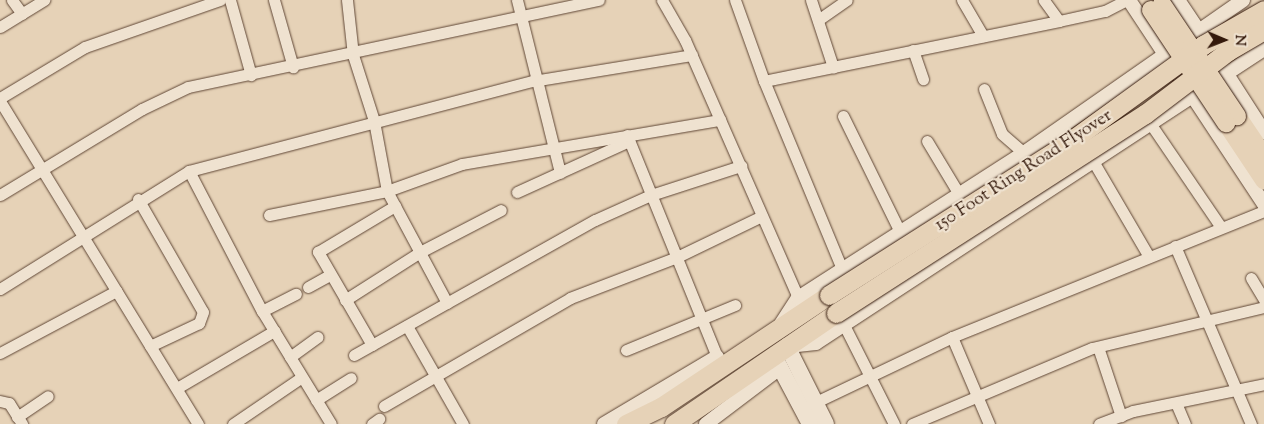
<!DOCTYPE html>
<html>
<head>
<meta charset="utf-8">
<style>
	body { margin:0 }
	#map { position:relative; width:1264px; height:424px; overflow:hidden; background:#e6d2b7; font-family:"Sorts Mill Goudy",serif }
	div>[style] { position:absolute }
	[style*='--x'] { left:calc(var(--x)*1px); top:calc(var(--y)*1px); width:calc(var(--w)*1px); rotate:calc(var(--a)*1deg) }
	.roads { filter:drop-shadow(0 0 1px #604736) drop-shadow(0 0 1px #604736) }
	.minor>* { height:11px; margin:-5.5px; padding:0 5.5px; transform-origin:5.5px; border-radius:5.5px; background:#efe2d0 }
	.tertiary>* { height:14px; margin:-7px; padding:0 7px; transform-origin:7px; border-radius:7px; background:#efe2d0 }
	.secondary>* { height:16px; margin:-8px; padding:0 8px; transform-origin:8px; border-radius:8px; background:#efe2d0 }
	.primary>* { height:18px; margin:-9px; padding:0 9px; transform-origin:9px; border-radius:9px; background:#e6d2b7 }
	.trunk>* { height:19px; margin:-9.5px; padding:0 9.5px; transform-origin:9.5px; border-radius:9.5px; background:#e6d2b7 }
	.bridges { filter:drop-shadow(0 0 1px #34190b) drop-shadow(0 0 1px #34190b) }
	.primary-bridge>* { height:18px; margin:-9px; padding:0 9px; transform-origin:9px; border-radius:9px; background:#e6d2b7 }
	.trunk-bridge>* { height:19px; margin:-9.5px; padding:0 9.5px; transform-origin:9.5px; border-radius:9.5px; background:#e6d2b7 }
	span { translate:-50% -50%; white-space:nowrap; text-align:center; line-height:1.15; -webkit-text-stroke:4.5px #efe2d0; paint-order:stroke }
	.street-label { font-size:18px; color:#34190b }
	.north { position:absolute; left:1199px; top:15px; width:50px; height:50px; -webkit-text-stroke:4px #efe2d0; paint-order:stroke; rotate:91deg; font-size:14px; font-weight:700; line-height:20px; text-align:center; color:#34190b }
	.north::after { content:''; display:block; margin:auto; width:18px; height:22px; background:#34190b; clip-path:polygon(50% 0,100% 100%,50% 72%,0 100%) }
</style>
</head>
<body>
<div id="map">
	<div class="roads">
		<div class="minor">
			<i style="--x:12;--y:0;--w:17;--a:54"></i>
			<i style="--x:230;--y:0;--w:78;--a:74.4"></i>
			<i style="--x:274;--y:0;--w:70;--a:74.2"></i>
			<i style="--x:347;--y:0;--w:55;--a:83.8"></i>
			<i style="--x:353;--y:55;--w:69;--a:72.3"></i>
			<i style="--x:374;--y:121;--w:71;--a:79.5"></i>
			<i style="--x:387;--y:191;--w:127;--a:61.8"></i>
			<i style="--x:517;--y:0;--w:178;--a:76"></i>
			<i style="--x:662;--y:0;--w:46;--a:60.1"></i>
			<i style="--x:685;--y:40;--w:282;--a:66.3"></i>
			<i style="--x:735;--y:0;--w:86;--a:70.3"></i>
			<i style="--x:811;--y:0;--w:71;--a:71.8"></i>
			<i style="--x:962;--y:0;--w:42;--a:59.7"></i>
			<i style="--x:818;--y:20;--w:35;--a:-35"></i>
			<i style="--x:1059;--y:21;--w:47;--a:-12.3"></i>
			<i style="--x:1105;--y:11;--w:25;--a:-27"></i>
			<i style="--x:0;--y:27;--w:52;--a:-31.5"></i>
			<i style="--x:913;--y:50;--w:31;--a:71"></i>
			<i style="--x:984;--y:89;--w:48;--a:68.2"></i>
			<i style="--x:1002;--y:134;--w:29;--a:41"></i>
			<i style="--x:0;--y:98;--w:99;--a:-31"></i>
			<i style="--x:85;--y:47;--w:143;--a:-19.2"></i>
			<i style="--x:0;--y:101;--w:379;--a:58.5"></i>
			<i style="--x:843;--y:116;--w:129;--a:63.8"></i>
			<i style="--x:1152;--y:126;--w:122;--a:55.7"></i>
			<i style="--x:627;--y:135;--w:240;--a:67.9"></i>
			<i style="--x:927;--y:141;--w:62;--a:58.9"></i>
			<i style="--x:1093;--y:161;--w:111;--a:59.7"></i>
			<i style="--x:189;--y:171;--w:158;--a:62.5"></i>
			<i style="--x:262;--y:311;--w:132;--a:58.6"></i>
			<i style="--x:517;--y:192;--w:123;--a:-24.5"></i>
			<i style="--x:0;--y:195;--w:166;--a:-31.2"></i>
			<i style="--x:142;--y:109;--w:51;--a:-25.6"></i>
			<i style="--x:188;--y:87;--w:420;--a:-12"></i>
			<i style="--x:138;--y:199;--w:130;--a:60.1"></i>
			<i style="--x:203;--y:312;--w:12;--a:110"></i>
			<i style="--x:199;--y:323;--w:54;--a:154.9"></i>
			<i style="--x:269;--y:215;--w:120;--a:-11.5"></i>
			<i style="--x:387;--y:191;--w:80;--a:-19.8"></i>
			<i style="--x:462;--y:164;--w:262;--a:-9.7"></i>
			<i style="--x:1175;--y:246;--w:194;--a:66.9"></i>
			<i style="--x:842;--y:269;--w:204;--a:-112.5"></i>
			<i style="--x:764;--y:81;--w:301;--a:-11.5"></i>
			<i style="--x:1059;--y:21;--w:26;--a:-126"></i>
			<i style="--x:1251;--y:278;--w:26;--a:59"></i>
			<i style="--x:308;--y:287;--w:25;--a:-29"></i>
			<i style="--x:0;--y:289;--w:223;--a:-32"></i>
			<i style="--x:189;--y:171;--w:356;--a:-14.7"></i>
			<i style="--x:533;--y:81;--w:161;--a:-9.3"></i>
			<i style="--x:345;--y:300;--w:89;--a:-32.6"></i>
			<i style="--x:420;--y:252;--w:91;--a:-27.4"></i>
			<i style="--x:262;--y:311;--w:38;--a:-27"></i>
			<i style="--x:844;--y:325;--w:111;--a:63.2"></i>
			<i style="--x:407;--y:326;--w:113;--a:60.3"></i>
			<i style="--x:952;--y:337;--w:336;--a:-22"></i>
			<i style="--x:372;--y:345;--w:108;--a:-120.1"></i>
			<i style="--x:318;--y:252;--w:90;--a:-30.9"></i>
			<i style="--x:1098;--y:347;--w:73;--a:71.6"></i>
			<i style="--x:626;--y:350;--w:118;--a:-22.4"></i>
			<i style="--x:0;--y:353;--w:132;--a:-28.1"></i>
			<i style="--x:354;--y:355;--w:276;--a:-29.3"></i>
			<i style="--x:595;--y:220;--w:61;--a:-24.1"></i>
			<i style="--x:651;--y:195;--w:95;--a:-17.9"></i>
			<i style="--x:290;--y:357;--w:34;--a:-36"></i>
			<i style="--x:177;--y:388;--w:113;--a:-30.4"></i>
			<i style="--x:316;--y:400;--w:41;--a:-32.2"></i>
			<i style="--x:0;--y:401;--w:9;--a:13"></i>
			<i style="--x:9;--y:403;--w:25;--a:58"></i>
			<i style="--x:816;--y:402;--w:151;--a:-25.5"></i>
			<i style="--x:952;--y:337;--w:95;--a:67"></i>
			<i style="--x:1176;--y:403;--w:23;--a:67"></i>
			<i style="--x:384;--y:406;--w:215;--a:-30.1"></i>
			<i style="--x:570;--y:298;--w:115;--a:-21"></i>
			<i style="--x:677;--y:257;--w:94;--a:-25.8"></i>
			<i style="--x:17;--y:417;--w:37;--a:-34"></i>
			<i style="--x:233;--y:424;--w:83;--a:-34.3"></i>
			<i style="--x:372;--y:424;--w:9;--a:-36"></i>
			<i style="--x:912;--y:424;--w:195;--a:-22.9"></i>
			<i style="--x:1092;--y:348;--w:177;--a:-13.4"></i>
			<i style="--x:1099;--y:424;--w:36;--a:-21"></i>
			<i style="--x:1133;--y:411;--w:134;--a:-11.6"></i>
		</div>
		<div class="tertiary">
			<i style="--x:1129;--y:0;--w:245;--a:56.5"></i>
			<i style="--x:1178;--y:0;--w:45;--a:56"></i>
			<i style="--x:1221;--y:65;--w:80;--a:57.3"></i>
			<i style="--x:781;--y:324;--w:31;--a:-57"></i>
			<i style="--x:798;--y:298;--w:269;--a:-32.7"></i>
			<i style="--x:1024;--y:153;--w:267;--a:-34.9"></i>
			<i style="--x:788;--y:346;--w:28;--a:-6"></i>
			<i style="--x:816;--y:343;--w:536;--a:-33.27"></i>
			<i style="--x:604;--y:424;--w:131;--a:-30.7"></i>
			<i style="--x:717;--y:357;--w:11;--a:68"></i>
			<i style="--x:706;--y:424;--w:94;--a:-37.2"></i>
		</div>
		<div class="secondary">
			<i style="--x:787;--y:346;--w:87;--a:63.4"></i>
			<i style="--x:774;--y:356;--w:77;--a:62.1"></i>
		</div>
		<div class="primary">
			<i style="--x:1237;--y:116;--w:48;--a:56"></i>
			<i style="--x:1226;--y:123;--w:69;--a:56.3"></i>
		</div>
		<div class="trunk">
			<i style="--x:626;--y:424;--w:39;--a:-26"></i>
			<i style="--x:661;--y:407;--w:202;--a:-33.7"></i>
			<i style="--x:674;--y:424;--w:196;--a:-34.4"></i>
		</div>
	</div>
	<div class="bridges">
		<div class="primary-bridge">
			<i style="--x:1162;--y:4;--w:135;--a:56.2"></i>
			<i style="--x:1151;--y:10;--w:136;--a:56.4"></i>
		</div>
		<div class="trunk-bridge">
			<i style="--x:829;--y:295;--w:288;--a:-32.5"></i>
			<i style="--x:1072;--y:140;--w:162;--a:-35.9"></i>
			<i style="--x:1203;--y:45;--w:70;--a:-29.8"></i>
			<i style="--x:836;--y:313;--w:368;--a:-32.8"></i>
			<i style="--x:1145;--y:114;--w:104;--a:-37.2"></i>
			<i style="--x:1228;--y:51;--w:42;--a:-30.3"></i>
		</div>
	</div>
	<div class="street-label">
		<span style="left:1024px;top:171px;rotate:-33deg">150 Foot Ring Road Flyover</span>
	</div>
	<div class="north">N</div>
</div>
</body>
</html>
